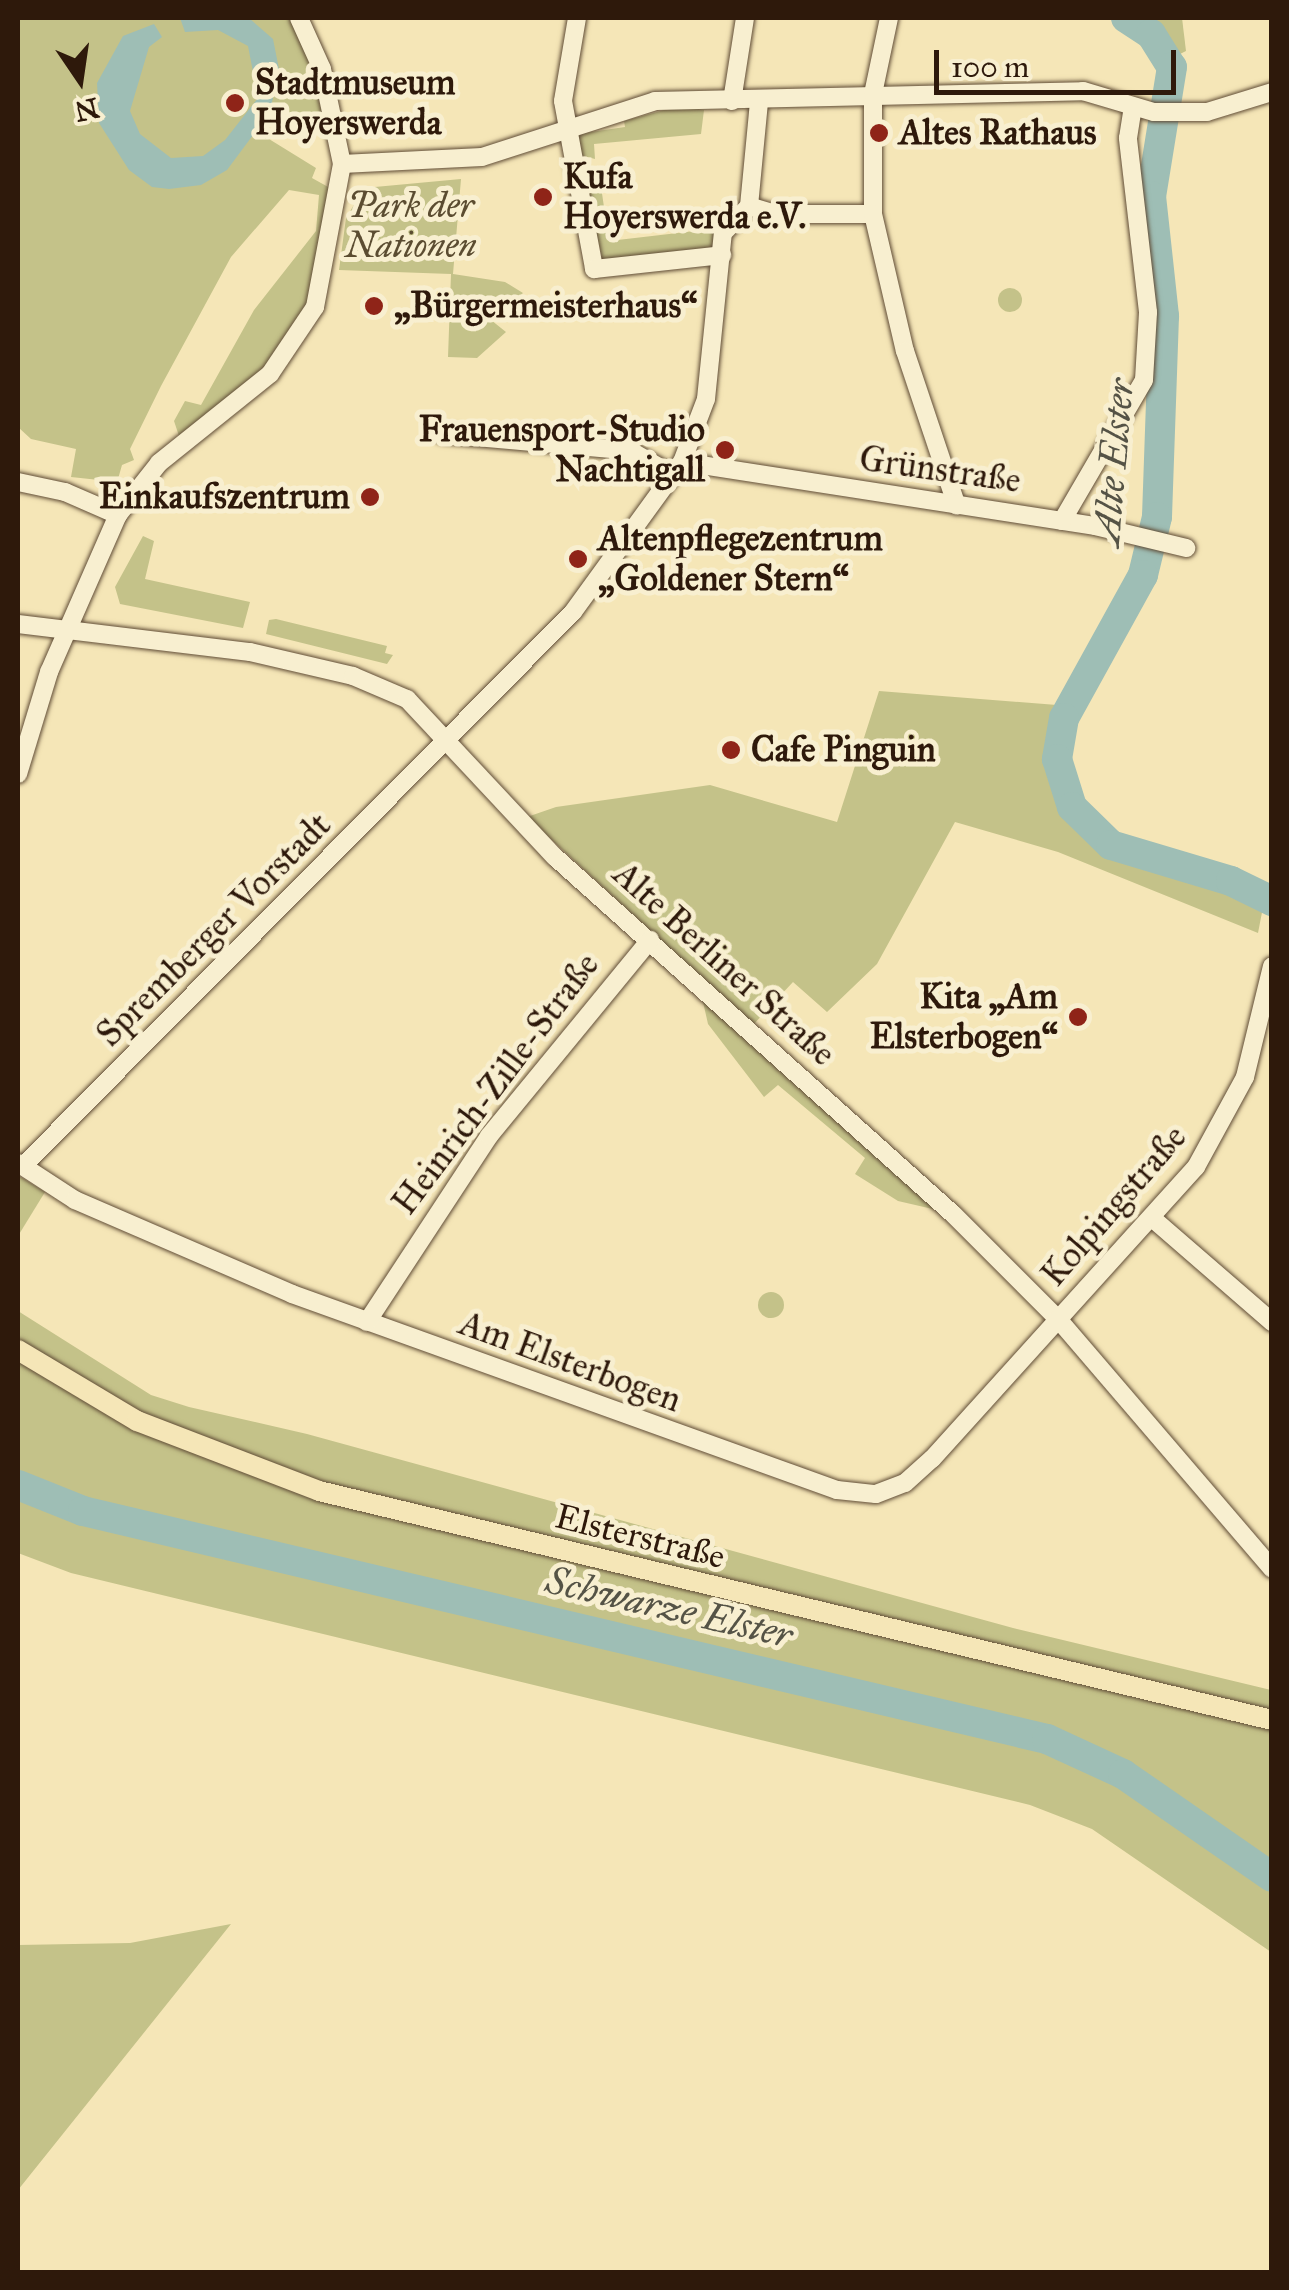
<!DOCTYPE html>
<html>
<head>
<meta charset="utf-8">
<style>
	body { margin:0 }
	#map { position:relative; width:1289px; height:2290px; overflow:hidden; background:#f5e6b7; font-family:"IM FELL Great Primer",serif }
	div>[style] { position:absolute }
	[style*='--x'] { left:calc(var(--x)*1px); top:calc(var(--y)*1px); width:calc(var(--w)*1px); rotate:calc(var(--a)*1deg) }
	.green>* { inset:0; background:#c4c289 }
	.round { border-radius:50% }
	.water>* { inset:0; background:#9ebeb5 }
	.river>* { height:30px; margin:-15px; padding:0 15px; transform-origin:15px; border-radius:15px; background:#9ebeb5 }
	.roads { filter:drop-shadow(0 0 2px #604c36) drop-shadow(0 0 2px #604c36) }
	.minor>* { height:18px; margin:-9px; padding:0 9px; transform-origin:9px; border-radius:9px; background:#f8efd0 }
	.major>* { height:20px; margin:-10px; padding:0 10px; transform-origin:10px; border-radius:10px; background:#f5e6b7 }
	.dots>* { width:28px; height:28px; translate:-50% -50%; box-sizing:border-box; border:5px solid #f8efd0; border-radius:50% }
	span { translate:-50% -50%; white-space:nowrap; text-align:center; line-height:1.15; -webkit-text-stroke:10px #f8efd0; paint-order:stroke }
	.poi-label { font-size:35px; color:#2e190b; font-weight:700 }
	.left { translate:0 -50%; text-align:left }
	.right { translate:-100% -50%; text-align:right }
	.park-label { font-size:35px; color:#5b4c31; font-style:italic }
	.street-label { font-size:35px; color:#2e190b }
	.water-label { font-size:38px; color:#555346; font-style:italic }
	.frame { position:absolute; inset:0; border:20px solid #2e190b; pointer-events:none }
	.north { position:absolute; left:30px; top:30px; width:100px; height:100px; -webkit-text-stroke:8px #f8efd0; paint-order:stroke; rotate:167deg; font-size:28px; font-weight:700; line-height:40px; text-align:center; color:#2e190b }
	.north::after { content:''; display:block; margin:auto; width:35px; height:45px; background:#2e190b; clip-path:polygon(50% 0,100% 100%,50% 72%,0 100%) }
	.scale { position:absolute; left:934px; top:50px; width:242px; height:45px; box-sizing:border-box; border:5px solid #2e190b; border-top:0; padding-left:12px; font-size:30px; line-height:35px; white-space:nowrap; color:#2e190b; -webkit-text-stroke:8px #f8efd0; paint-order:stroke }
</style>
</head>
<body>
<div id="map">
	<div class="green">
		<i style="clip-path:polygon(18px 18px,298px 18px,324px 121px,291px 132px,270px 113px,256px 131px,316px 168px,312px 178px,339px 193px,300px 334px,182px 445px,174px 421px,185px 401px,201px 405px,254px 310px,316px 231px,319px 195px,289px 190px,231px 257px,161px 386px,130px 449px,134px 460px,122px 465px,114px 493px,99px 480px,71px 477px,76px 449px,31px 439px,18px 427px)"></i>
		<i style="clip-path:polygon(1141px 18px,1182px 18px,1186px 51px,1172px 58px)"></i>
		<i style="clip-path:polygon(679px 106px,704px 110px,701px 134px,594px 144px,595px 159px,580px 155px,577px 134px,625px 127px,624px 121px)"></i>
		<i style="clip-path:polygon(599px 173px,609px 241px,695px 231px,694px 214px,716px 211px,713px 249px,603px 262px,583px 176px)"></i>
		<i style="clip-path:polygon(461px 179px,453px 274px,505px 282px,523px 293px,491px 320px,506px 332px,477px 358px,448px 357px,451px 274px,339px 270px,346px 218px,364px 188px)"></i>
		<i class="round" style="left:998px;top:288px;width:24px;height:24px"></i>
		<i style="clip-path:polygon(143px 536px,154px 541px,145px 579px,250px 602px,243px 628px,120px 604px,115px 587px)"></i>
		<i style="clip-path:polygon(276px 619px,387px 646px,385px 653px,393px 655px,387px 664px,266px 634px,269px 620px)"></i>
		<i style="clip-path:polygon(879px 691px,1057px 705px,1064px 718px,1057px 759px,1064px 792px,1081px 820px,1120px 851px,1196px 870px,1264px 902px,1258px 933px,1058px 852px,955px 822px,877px 964px,827px 1012px,793px 982px,753px 1025px,527px 817px,556px 807px,710px 785px,837px 822px)"></i>
		<i style="clip-path:polygon(699px 984px,950px 1213px,898px 1201px,855px 1174px,865px 1158px,778px 1085px,764px 1097px,708px 1024px)"></i>
		<i style="clip-path:polygon(19px 1176px,45px 1192px,18px 1236px,18px 1176px)"></i>
		<i class="round" style="left:758px;top:1292px;width:26px;height:26px"></i>
		<i style="clip-path:polygon(18px 1311px,151px 1395px,189px 1407px,307px 1434px,1013px 1628px,1271px 1690px,1271px 1952px,1092px 1829px,1030px 1805px,71px 1573px,18px 1553px,18px 1351px,137px 1423px,260px 1475px,319px 1493px,1060px 1675px,1269px 1719px,261px 1471px,137px 1420px,18px 1348px)"></i>
		<i style="clip-path:polygon(231px 1924px,18px 2190px,18px 1945px,130px 1943px)"></i>
	</div>
	<div class="water">
		<i style="clip-path:polygon(180px 18px,249px 18px,273px 39px,279px 69px,270px 112px,227px 170px,201px 185px,169px 189px,152px 187px,129px 170px,99px 123px,97px 83px,123px 36px,154px 24px,162px 37px,149px 47px,130px 111px,140px 134px,171px 158px,203px 156px,225px 140px,258px 98px,248px 46px,218px 30px,185px 32px)"></i>
	</div>
	<div class="river">
		<i style="--x:1126;--y:18;--w:30;--a:33"></i>
		<i style="--x:1151;--y:34;--w:39;--a:58"></i>
		<i style="--x:1172;--y:67;--w:131;--a:99.2"></i>
		<i style="--x:1151;--y:196;--w:121;--a:83.8"></i>
		<i style="--x:1164;--y:316;--w:201;--a:92"></i>
		<i style="--x:1157;--y:517;--w:60;--a:103.6"></i>
		<i style="--x:1143;--y:575;--w:163;--a:118.9"></i>
		<i style="--x:1064;--y:718;--w:42;--a:99.7"></i>
		<i style="--x:1057;--y:759;--w:50;--a:72.6"></i>
		<i style="--x:1072;--y:807;--w:54;--a:44.3"></i>
		<i style="--x:1111;--y:845;--w:125;--a:16.7"></i>
		<i style="--x:1231;--y:881;--w:46;--a:26"></i>
		<i style="--x:18;--y:1485;--w:70;--a:21.8"></i>
		<i style="--x:83;--y:1511;--w:991;--a:13.31"></i>
		<i style="--x:1047;--y:1739;--w:84;--a:24.7"></i>
		<i style="--x:1123;--y:1774;--w:181;--a:34.7"></i>
	</div>
	<div class="roads">
		<div class="minor">
			<i style="--x:577;--y:18;--w:84;--a:99.6"></i>
			<i style="--x:563;--y:101;--w:171;--a:79.5"></i>
			<i style="--x:594;--y:269;--w:129;--a:-6.2"></i>
			<i style="--x:732;--y:101;--w:84;--a:-81.1"></i>
			<i style="--x:342;--y:164;--w:140;--a:-2.9"></i>
			<i style="--x:482;--y:157;--w:182;--a:-17.9"></i>
			<i style="--x:655;--y:101;--w:428;--a:-1.3"></i>
			<i style="--x:1083;--y:91;--w:74;--a:16.5"></i>
			<i style="--x:1154;--y:112;--w:53;--a:0"></i>
			<i style="--x:1207;--y:112;--w:68;--a:-17.1"></i>
			<i style="--x:749;--y:206;--w:28;--a:17"></i>
			<i style="--x:776;--y:214;--w:97;--a:0"></i>
			<i style="--x:873;--y:214;--w:120;--a:-90"></i>
			<i style="--x:873;--y:94;--w:78;--a:-78.1"></i>
			<i style="--x:873;--y:214;--w:141;--a:76.9"></i>
			<i style="--x:905;--y:351;--w:163;--a:71.5"></i>
			<i style="--x:442;--y:434;--w:190;--a:5.1"></i>
			<i style="--x:631;--y:451;--w:48;--a:29.7"></i>
			<i style="--x:682;--y:462;--w:418;--a:8.8"></i>
			<i style="--x:1095;--y:526;--w:94;--a:13.6"></i>
			<i style="--x:18;--y:482;--w:48;--a:12"></i>
			<i style="--x:65;--y:492;--w:58;--a:23.5"></i>
			<i style="--x:1062;--y:521;--w:163;--a:-59.8"></i>
			<i style="--x:1144;--y:380;--w:68;--a:-86.6"></i>
			<i style="--x:1148;--y:312;--w:175;--a:-96.6"></i>
			<i style="--x:1128;--y:138;--w:32;--a:-81"></i>
			<i style="--x:18;--y:624;--w:234;--a:6.9"></i>
			<i style="--x:250;--y:652;--w:106;--a:13.1"></i>
			<i style="--x:353;--y:676;--w:59;--a:23.1"></i>
			<i style="--x:407;--y:699;--w:216;--a:46.9"></i>
			<i style="--x:555;--y:857;--w:536;--a:41.9"></i>
			<i style="--x:954;--y:1215;--w:147;--a:45"></i>
			<i style="--x:1058;--y:1319;--w:329;--a:49.4"></i>
			<i style="--x:18;--y:774;--w:107;--a:-73.1"></i>
			<i style="--x:49;--y:672;--w:171;--a:-66.3"></i>
			<i style="--x:118;--y:515;--w:66;--a:-51.7"></i>
			<i style="--x:159;--y:463;--w:142;--a:-38.7"></i>
			<i style="--x:270;--y:374;--w:81;--a:-56.1"></i>
			<i style="--x:315;--y:307;--w:146;--a:-79.3"></i>
			<i style="--x:342;--y:164;--w:97;--a:-101.9"></i>
			<i style="--x:322;--y:69;--w:56;--a:-114.3"></i>
			<i style="--x:18;--y:1163;--w:68;--a:33"></i>
			<i style="--x:75;--y:1200;--w:236;--a:23.4"></i>
			<i style="--x:292;--y:1294;--w:579;--a:19.78"></i>
			<i style="--x:837;--y:1490;--w:39;--a:6"></i>
			<i style="--x:876;--y:1494;--w:31;--a:-21"></i>
			<i style="--x:905;--y:1483;--w:36;--a:-42"></i>
			<i style="--x:932;--y:1459;--w:394;--a:-47.9"></i>
			<i style="--x:1196;--y:1167;--w:102;--a:-61.4"></i>
			<i style="--x:1245;--y:1077;--w:114;--a:-76.3"></i>
			<i style="--x:23;--y:1166;--w:781;--a:-45.21"></i>
			<i style="--x:573;--y:612;--w:185;--a:-54"></i>
			<i style="--x:682;--y:462;--w:67;--a:-69.1"></i>
			<i style="--x:706;--y:399;--w:167;--a:-84.2"></i>
			<i style="--x:723;--y:233;--w:37;--a:-46"></i>
			<i style="--x:749;--y:206;--w:103;--a:-84.5"></i>
			<i style="--x:1152;--y:1218;--w:159;--a:40.9"></i>
			<i style="--x:367;--y:1322;--w:222;--a:-56.7"></i>
			<i style="--x:489;--y:1136;--w:254;--a:-50.6"></i>
		</div>
		<div class="major">
			<i style="--x:18;--y:1350;--w:139;--a:30.8"></i>
			<i style="--x:137;--y:1421;--w:195;--a:21"></i>
			<i style="--x:319;--y:1491;--w:980;--a:13.51"></i>
		</div>
	</div>
	<div class="dots">
		<i style="left:235px;top:103px;background:#8f2418"></i>
		<i style="left:879px;top:133px;background:#8f2418"></i>
		<i style="left:543px;top:197px;background:#8f2418"></i>
		<i style="left:374px;top:306px;background:#8f2418"></i>
		<i style="left:725px;top:450px;background:#8f2418"></i>
		<i style="left:370px;top:497px;background:#8f2418"></i>
		<i style="left:578px;top:559px;background:#8f2418"></i>
		<i style="left:731px;top:750px;background:#8f2418"></i>
		<i style="left:1078px;top:1017px;background:#8f2418"></i>
	</div>
	<div class="poi-label">
		<span class="left" style="left:255px;top:103px">Stadtmuseum<br>Hoyerswerda</span>
		<span class="left" style="left:899px;top:133px">Altes Rathaus</span>
		<span class="left" style="left:563px;top:197px">Kufa<br>Hoyerswerda e.V.</span>
		<span class="left" style="left:394px;top:306px">„Bürgermeisterhaus“</span>
		<span class="right" style="left:705px;top:450px">Frauensport-Studio<br>Nachtigall</span>
		<span class="right" style="left:350px;top:497px">Einkaufszentrum</span>
		<span class="left" style="left:598px;top:559px">Altenpflegezentrum<br>„Goldener Stern“</span>
		<span class="left" style="left:751px;top:750px">Cafe Pinguin</span>
		<span class="right" style="left:1058px;top:1017px">Kita „Am<br>Elsterbogen“</span>
	</div>
	<div class="park-label">
		<span style="left:411px;top:226px">Park der<br>Nationen</span>
	</div>
	<div class="street-label">
		<span style="left:940px;top:470px;rotate:8deg">Grünstraße</span>
		<span style="left:214px;top:930px;rotate:-45deg">Spremberger Vorstadt</span>
		<span style="left:724px;top:964px;rotate:42deg">Alte Berliner Straße</span>
		<span style="left:496px;top:1084px;rotate:-53deg">Heinrich-Zille-Straße</span>
		<span style="left:1114px;top:1206px;rotate:-49deg">Kolpingstraße</span>
		<span style="left:570px;top:1362px;rotate:20deg">Am Elsterbogen</span>
		<span style="left:640px;top:1537px;rotate:14deg">Elsterstraße</span>
	</div>
	<div class="water-label">
		<span style="left:1114px;top:462px;rotate:-85deg">Alte Elster</span>
		<span style="left:669px;top:1608px;rotate:13deg">Schwarze Elster</span>
	</div>
	<div class="frame"></div>
	<div class="north">N</div>
	<div class="scale">100 m</div>
</div>
</body>
</html>
